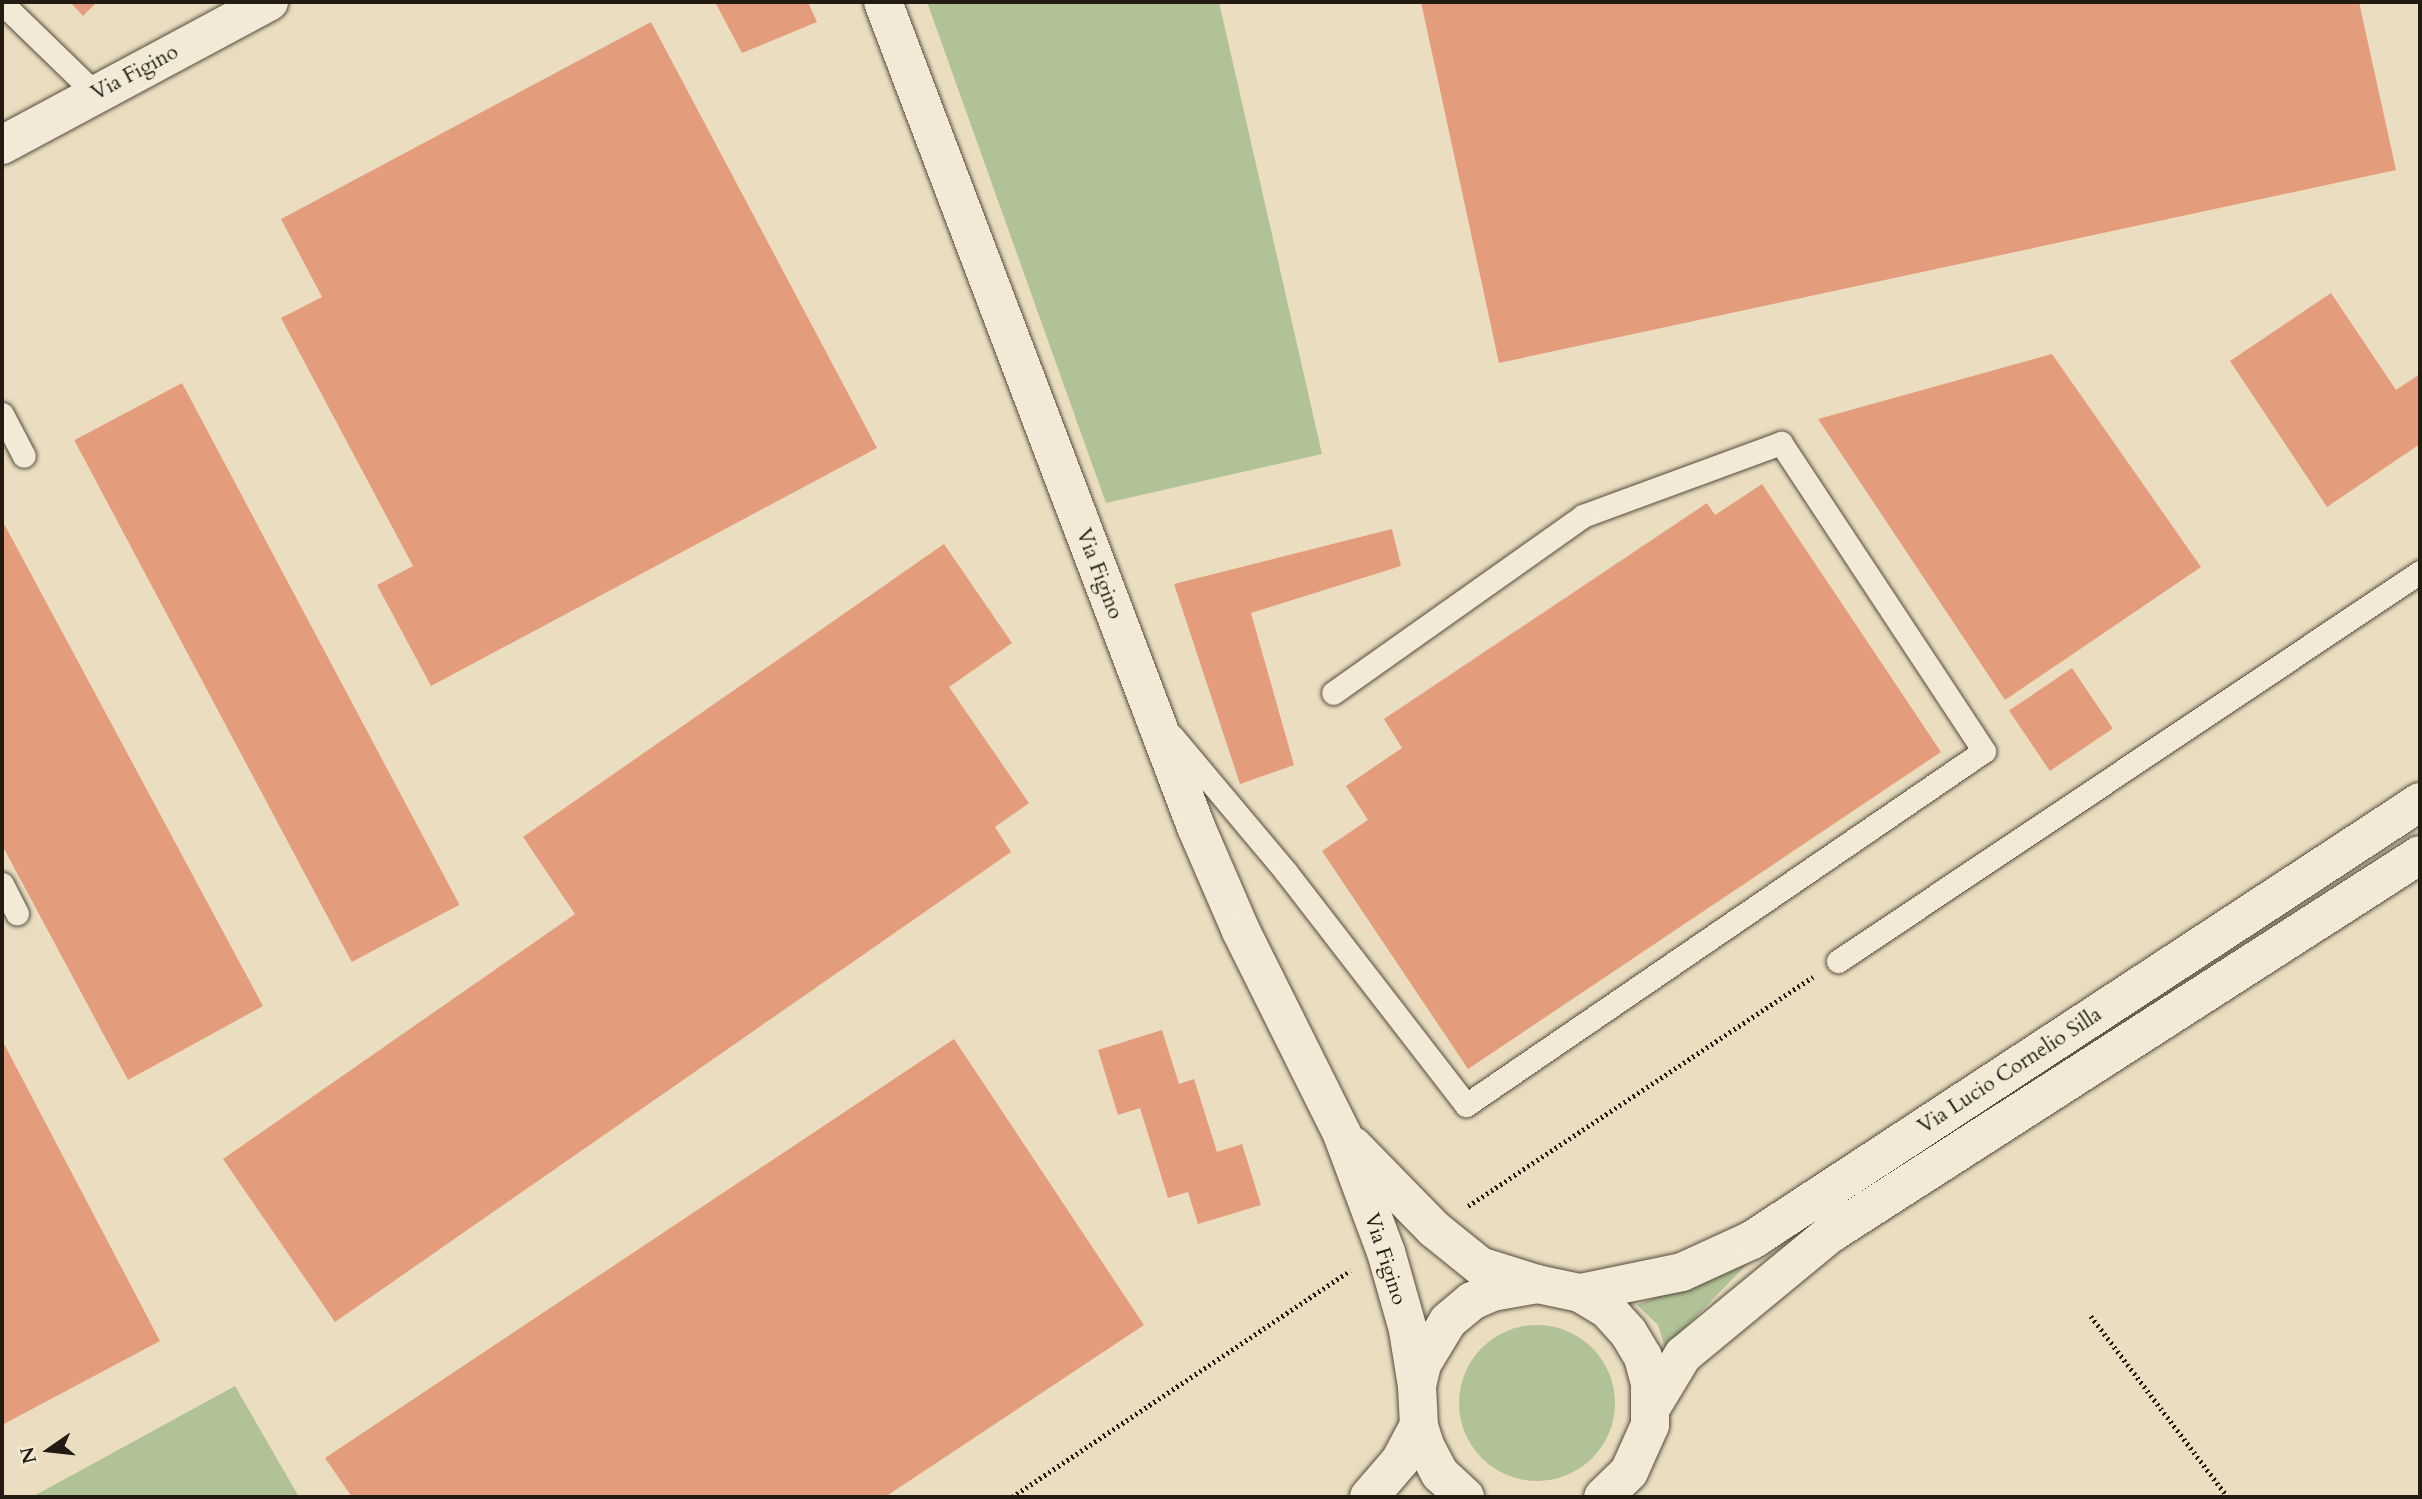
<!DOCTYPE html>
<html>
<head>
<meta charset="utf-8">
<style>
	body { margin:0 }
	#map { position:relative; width:2422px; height:1499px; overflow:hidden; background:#ebdec0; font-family:Cardo,serif }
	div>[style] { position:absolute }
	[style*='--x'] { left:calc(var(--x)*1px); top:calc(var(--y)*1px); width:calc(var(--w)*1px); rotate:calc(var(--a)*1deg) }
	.green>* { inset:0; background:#b1c297 }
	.round { border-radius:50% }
	.building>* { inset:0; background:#e49d7c; transform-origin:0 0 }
	.path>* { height:4.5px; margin-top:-2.25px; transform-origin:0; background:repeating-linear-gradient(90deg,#231a12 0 2px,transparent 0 5.5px) }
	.roads { filter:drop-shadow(0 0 2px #554b3e) drop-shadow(0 0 2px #554b3e) }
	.service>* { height:23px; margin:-11.5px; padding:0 11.5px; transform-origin:11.5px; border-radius:11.5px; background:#f2ead6 }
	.minor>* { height:38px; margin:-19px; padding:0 19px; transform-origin:19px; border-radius:19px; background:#f2ead6 }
	.tertiary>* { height:38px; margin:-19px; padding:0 19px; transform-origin:19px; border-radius:19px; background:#f2ead6 }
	span { translate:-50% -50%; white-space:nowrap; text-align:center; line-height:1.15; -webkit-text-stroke:5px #f2ead6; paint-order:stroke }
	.street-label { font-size:21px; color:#231a12 }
	.frame { position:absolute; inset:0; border:4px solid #231a12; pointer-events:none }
	.north { position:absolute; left:14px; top:1415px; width:70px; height:70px; -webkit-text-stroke:5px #f2ead6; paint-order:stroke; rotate:256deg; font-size:19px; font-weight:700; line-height:28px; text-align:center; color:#231a12 }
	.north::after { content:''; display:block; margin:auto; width:24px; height:32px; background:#231a12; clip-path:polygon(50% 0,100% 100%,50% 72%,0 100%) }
</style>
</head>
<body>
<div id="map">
	<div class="green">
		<i style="clip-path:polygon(927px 2px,1219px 2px,1322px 454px,1106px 503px)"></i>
		<i style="clip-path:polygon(1759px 1252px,1665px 1348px,1658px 1325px,1637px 1305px)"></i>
		<i class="round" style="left:1459px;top:1325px;width:156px;height:156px"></i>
		<i style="clip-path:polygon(235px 1386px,299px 1497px,32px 1497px)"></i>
	</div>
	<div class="building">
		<i style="clip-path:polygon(70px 2px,97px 2px,83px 16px)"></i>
		<i style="clip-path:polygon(715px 2px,808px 2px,817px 22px,742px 53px)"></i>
		<i style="clip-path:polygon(1421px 2px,2359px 2px,2396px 170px,1499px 363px)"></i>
		<i style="clip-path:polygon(651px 22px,877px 448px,431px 686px,377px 585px,413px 566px,281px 318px,322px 297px,281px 219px)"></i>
		<i style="clip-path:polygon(2331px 293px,2396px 390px,2420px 374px,2420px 444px,2327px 507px,2230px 361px)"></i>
		<i style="clip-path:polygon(2052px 354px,2201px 567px,2005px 700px,1818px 419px)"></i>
		<i style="left:182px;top:383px;width:591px;height:122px;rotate:62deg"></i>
		<i style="clip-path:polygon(1762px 484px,1941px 752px,1468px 1069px,1322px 851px,1368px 820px,1346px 786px,1402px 748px,1384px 719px,1707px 503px,1715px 515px)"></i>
		<i style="clip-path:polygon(2px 520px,263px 1006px,128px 1080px,2px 845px)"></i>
		<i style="clip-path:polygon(1392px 529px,1401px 566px,1251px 613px,1294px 765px,1240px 784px,1174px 584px)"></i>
		<i style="clip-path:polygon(944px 544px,1012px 643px,949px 687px,1029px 803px,995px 827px,1011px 852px,335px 1322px,223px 1159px,575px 914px,523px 837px)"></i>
		<i style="left:2072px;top:668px;width:73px;height:76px;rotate:56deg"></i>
		<i style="clip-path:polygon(1162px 1030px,1179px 1084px,1194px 1079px,1217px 1152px,1242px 1144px,1261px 1205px,1198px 1224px,1188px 1192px,1168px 1198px,1140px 1108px,1118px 1115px,1098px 1050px)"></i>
		<i style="clip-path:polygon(954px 1039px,1144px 1325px,885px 1497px,352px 1497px,325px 1458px)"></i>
		<i style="clip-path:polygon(2px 1040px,160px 1341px,2px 1425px)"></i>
	</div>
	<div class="path">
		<i style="--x:1468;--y:1206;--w:414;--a:-33.6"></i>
		<i style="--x:2091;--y:1316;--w:227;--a:52.9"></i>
		<i style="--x:1012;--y:1497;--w:407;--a:-33.8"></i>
	</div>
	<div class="roads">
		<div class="service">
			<i style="--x:2;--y:3;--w:131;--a:44.1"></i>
			<i style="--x:2;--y:414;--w:47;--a:62.4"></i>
			<i style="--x:1172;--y:736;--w:177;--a:50"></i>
			<i style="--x:1286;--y:872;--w:294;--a:52.3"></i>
			<i style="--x:1466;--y:1105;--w:627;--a:-34.35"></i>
			<i style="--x:1984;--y:751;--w:369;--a:-123.4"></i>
			<i style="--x:1781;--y:443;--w:211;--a:159.8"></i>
			<i style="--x:1583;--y:516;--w:306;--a:144.7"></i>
			<i style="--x:2;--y:884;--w:33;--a:63"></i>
			<i style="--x:1838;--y:961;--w:700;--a:-33.76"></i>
		</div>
		<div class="minor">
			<i style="--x:883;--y:2;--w:882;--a:69.22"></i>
			<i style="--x:1196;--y:827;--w:113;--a:66.6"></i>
			<i style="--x:1241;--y:931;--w:227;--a:63.5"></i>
			<i style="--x:1342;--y:1134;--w:126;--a:69.6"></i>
			<i style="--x:1386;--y:1252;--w:81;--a:74.2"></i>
			<i style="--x:1408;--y:1330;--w:57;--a:80.9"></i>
			<i style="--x:2;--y:145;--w:303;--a:-28.2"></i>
			<i style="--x:1353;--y:1146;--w:116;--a:45.7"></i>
			<i style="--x:1434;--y:1229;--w:59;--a:38.8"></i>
			<i style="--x:1480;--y:1266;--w:60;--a:17.5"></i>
			<i style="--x:1369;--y:1497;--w:48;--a:-49.3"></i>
			<i style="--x:1400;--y:1461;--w:40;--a:-62"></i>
		</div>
		<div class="tertiary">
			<i style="--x:1580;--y:1293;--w:104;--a:-11.6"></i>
			<i style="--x:1682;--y:1272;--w:77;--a:-24.6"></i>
			<i style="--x:1752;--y:1240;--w:799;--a:-33.25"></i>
			<i style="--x:1651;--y:1408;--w:62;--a:-58.9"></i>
			<i style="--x:1683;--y:1355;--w:190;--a:-39.5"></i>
			<i style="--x:1830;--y:1234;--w:701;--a:-32.72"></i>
			<i style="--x:1465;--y:1497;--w:34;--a:-137"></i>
			<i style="--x:1440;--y:1474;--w:30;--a:-118"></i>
			<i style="--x:1426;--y:1448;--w:23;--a:-108"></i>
			<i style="--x:1419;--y:1426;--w:40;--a:-92.9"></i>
			<i style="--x:1417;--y:1386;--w:23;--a:-77"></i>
			<i style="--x:1422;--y:1364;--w:50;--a:-58.8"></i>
			<i style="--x:1448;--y:1321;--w:31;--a:-40"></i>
			<i style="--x:1472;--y:1301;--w:22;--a:-24"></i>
			<i style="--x:1492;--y:1292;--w:46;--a:-10.1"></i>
			<i style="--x:1537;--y:1284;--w:44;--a:11.8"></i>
			<i style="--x:1580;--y:1293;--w:33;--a:31"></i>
			<i style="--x:1608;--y:1310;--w:30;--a:48"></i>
			<i style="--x:1628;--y:1332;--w:29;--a:59"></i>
			<i style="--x:1643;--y:1357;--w:28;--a:75"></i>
			<i style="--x:1650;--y:1384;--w:41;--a:90"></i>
			<i style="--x:1650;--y:1425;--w:51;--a:114.1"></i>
			<i style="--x:1629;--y:1472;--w:36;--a:136"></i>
		</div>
	</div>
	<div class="street-label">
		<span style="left:135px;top:73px;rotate:-28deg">Via Figino</span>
		<span style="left:1099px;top:574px;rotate:69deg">Via Figino</span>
		<span style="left:2010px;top:1071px;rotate:-33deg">Via Lucio Cornelio Silla</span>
		<span style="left:1385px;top:1259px;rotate:72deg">Via Figino</span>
	</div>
	<div class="frame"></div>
	<div class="north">N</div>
</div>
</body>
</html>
